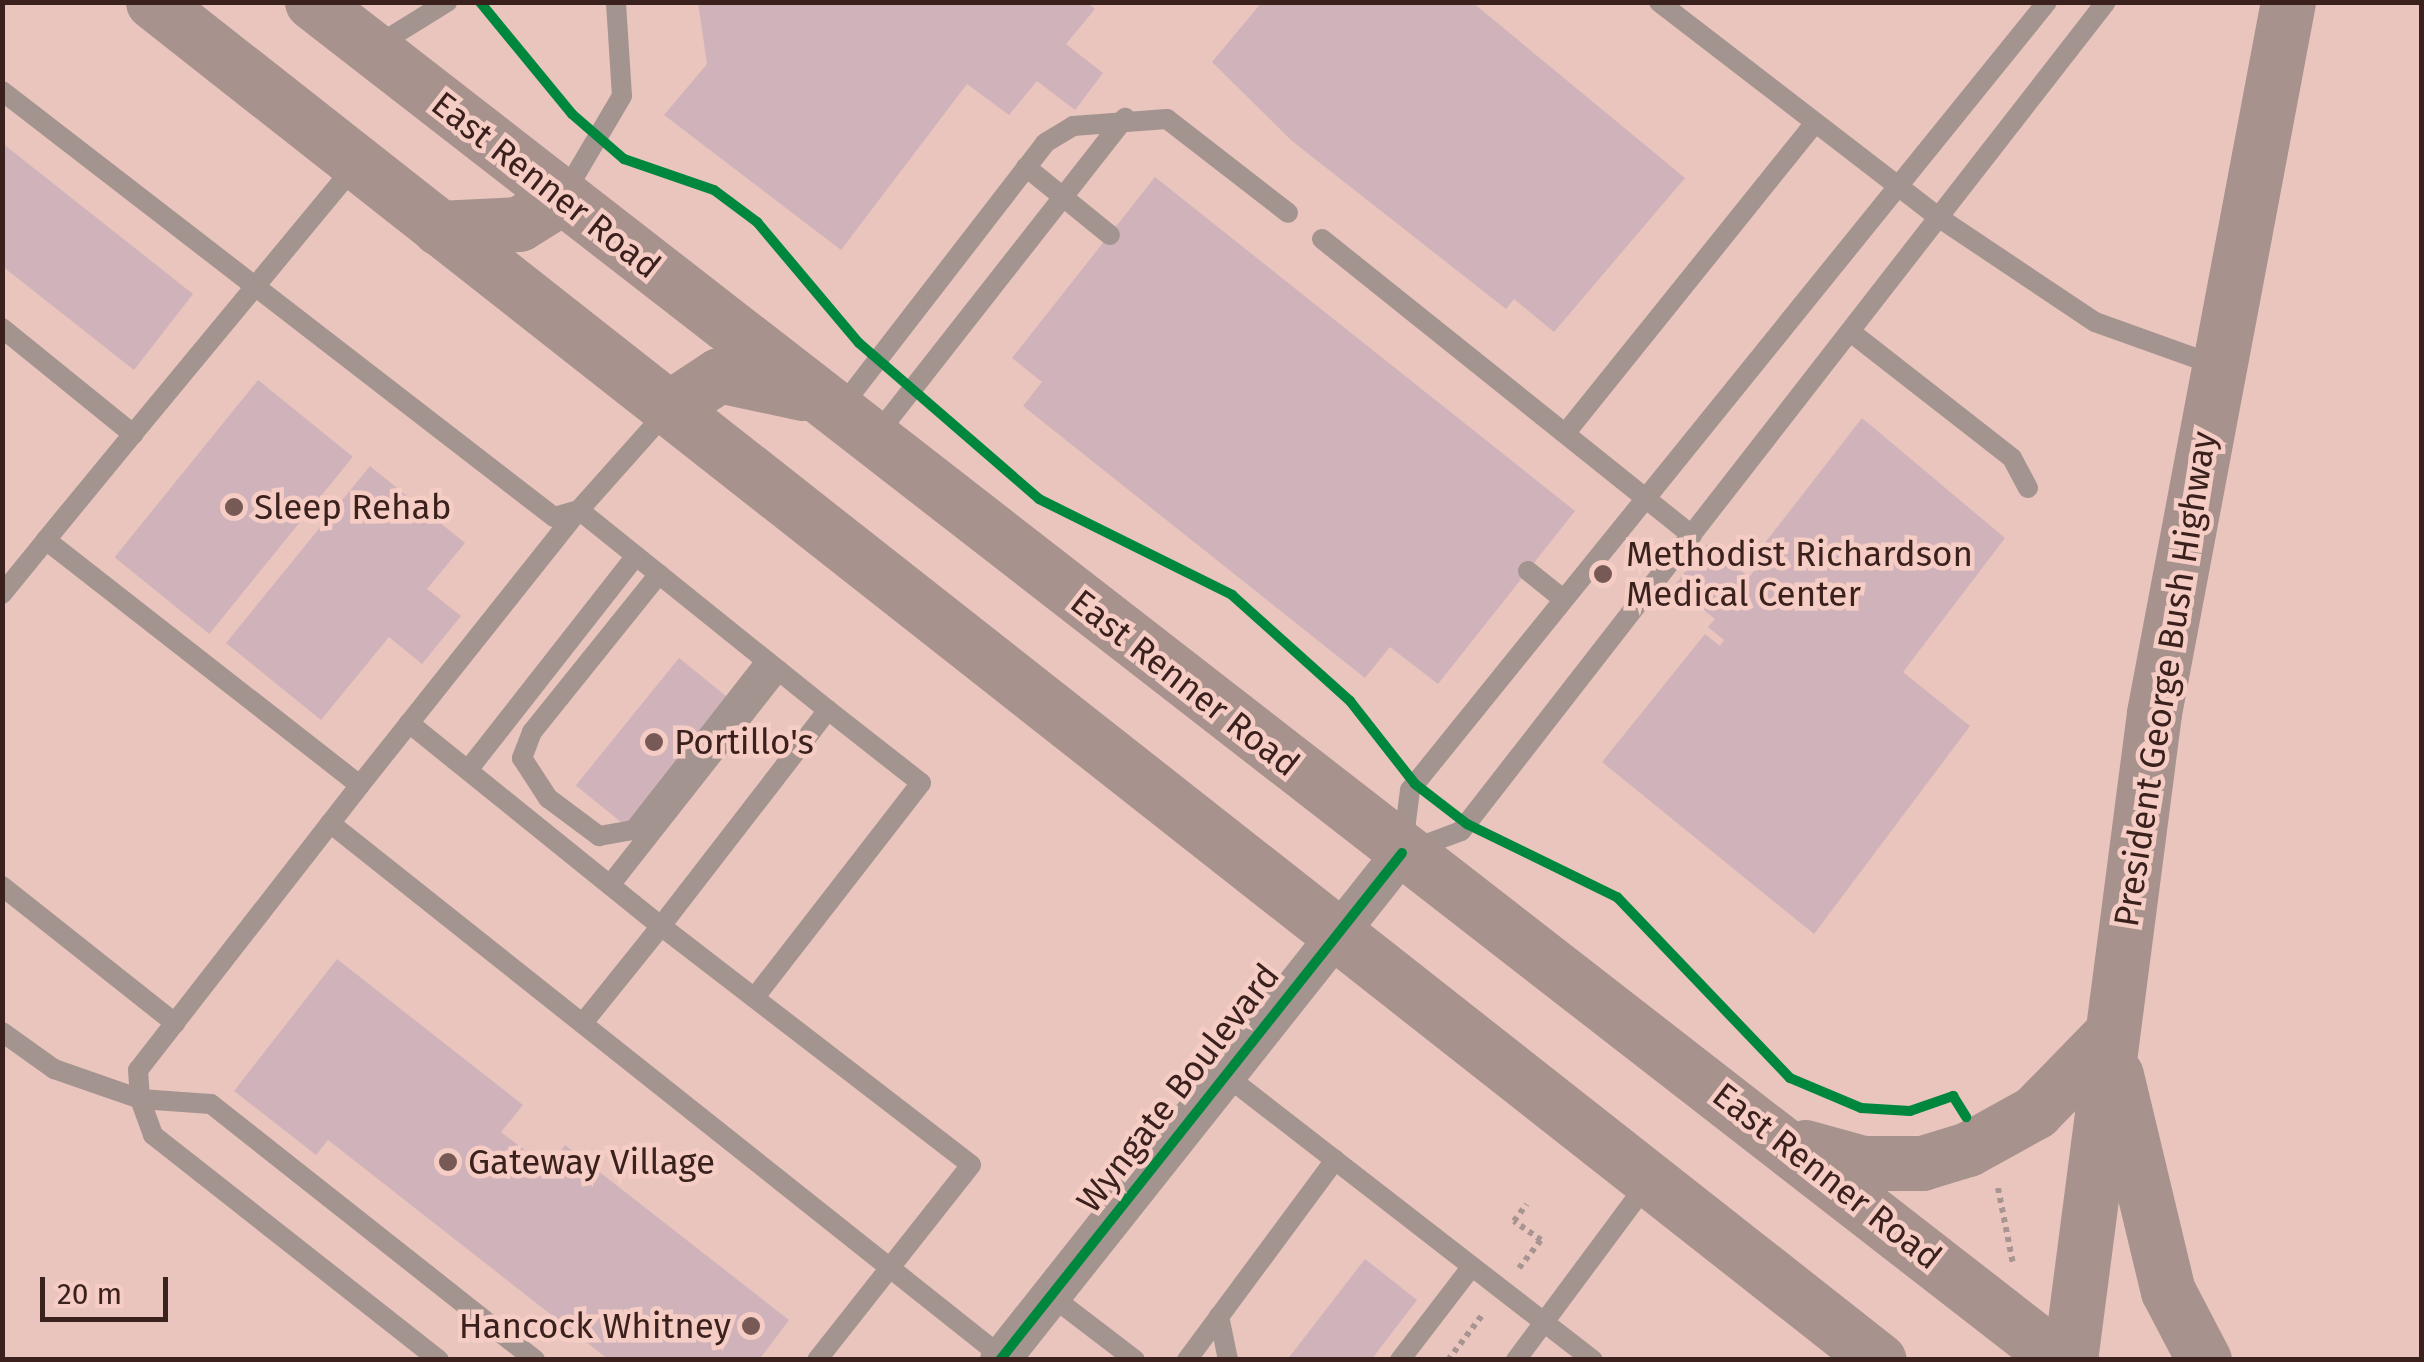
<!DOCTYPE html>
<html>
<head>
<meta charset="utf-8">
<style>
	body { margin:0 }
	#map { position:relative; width:2424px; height:1362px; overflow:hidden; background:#e9c5bd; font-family:"Fira Sans",sans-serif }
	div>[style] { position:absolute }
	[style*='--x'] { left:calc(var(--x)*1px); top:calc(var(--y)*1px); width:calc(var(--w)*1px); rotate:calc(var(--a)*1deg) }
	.building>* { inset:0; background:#d0b3ba; transform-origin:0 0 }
	.path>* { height:6px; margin-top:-3px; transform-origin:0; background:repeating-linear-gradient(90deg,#a89592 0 5px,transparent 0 10px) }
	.service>* { height:20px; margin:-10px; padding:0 10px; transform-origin:10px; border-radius:10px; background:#a49490 }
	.minor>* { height:40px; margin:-20px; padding:0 20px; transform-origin:20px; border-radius:20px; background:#a49490 }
	.secondary>* { height:55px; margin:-27.5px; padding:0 27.5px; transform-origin:27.5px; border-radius:27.5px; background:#a7928d }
	.cycleway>* { height:10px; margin:-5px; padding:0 5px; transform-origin:5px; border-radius:5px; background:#00873e }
	.dots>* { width:28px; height:28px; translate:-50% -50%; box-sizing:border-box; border:5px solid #f6cdc5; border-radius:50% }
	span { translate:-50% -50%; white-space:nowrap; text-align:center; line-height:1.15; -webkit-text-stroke:9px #f6cdc5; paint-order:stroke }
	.street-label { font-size:35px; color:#3a211d }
	.poi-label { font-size:35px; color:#3a211d }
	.left { translate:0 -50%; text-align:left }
	.right { translate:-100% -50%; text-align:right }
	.frame { position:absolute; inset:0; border:5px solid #3a211d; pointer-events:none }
	.scale { position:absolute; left:40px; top:1277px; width:128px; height:45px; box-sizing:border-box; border:5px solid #3a211d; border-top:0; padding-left:12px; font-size:30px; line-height:35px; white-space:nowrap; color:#3a211d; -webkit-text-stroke:8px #f6cdc5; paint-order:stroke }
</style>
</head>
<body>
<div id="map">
	<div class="building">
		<i style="clip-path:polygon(698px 2px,1087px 2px,1095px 9px,1066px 44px,1103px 73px,1075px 110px,1037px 81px,1009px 115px,967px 84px,841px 250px,664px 115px,707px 64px)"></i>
		<i style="clip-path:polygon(1262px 2px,1472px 2px,1685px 178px,1554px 332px,1514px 299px,1506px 309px,1292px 141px,1212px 62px)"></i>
		<i style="clip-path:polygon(2px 143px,193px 294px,134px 370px,2px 266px)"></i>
		<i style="clip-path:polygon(1155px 177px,1575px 511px,1438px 684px,1390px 647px,1365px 678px,1023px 406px,1042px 382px,1012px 358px)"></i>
		<i style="left:258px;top:380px;width:122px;height:228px;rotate:39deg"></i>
		<i style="clip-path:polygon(1862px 418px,2005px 538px,1903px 672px,1970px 726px,1814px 934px,1602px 762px,1705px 634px,1720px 646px,1724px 640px,1708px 627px,1715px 619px,1674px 586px,1707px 544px,1749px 577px,1761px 562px,1769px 568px,1775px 559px,1761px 548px)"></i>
		<i style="clip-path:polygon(370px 466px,465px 543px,427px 589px,461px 616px,422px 664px,389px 637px,321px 720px,226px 643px)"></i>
		<i style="left:679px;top:658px;width:64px;height:164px;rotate:39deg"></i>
		<i style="clip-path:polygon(337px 959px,523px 1105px,501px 1132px,548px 1168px,565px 1145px,789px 1320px,759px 1360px,609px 1360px,328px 1140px,316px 1155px,234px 1091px)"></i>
		<i style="clip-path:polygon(1365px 1259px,1417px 1300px,1371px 1360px,1287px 1360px)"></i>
	</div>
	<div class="path">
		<i style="--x:1998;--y:1188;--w:77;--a:78.8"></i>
		<i style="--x:1519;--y:1268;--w:36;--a:-52"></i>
		<i style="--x:1541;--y:1240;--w:33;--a:-145"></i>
		<i style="--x:1514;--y:1221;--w:21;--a:-53"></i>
		<i style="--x:1448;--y:1360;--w:58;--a:-52.7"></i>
	</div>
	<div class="service">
		<i style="--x:1659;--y:2;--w:356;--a:37.6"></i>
		<i style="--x:1941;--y:219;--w:185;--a:33.8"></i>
		<i style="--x:2095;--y:322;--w:127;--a:19.7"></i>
		<i style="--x:2047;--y:2;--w:1013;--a:128.95"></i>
		<i style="--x:1410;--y:790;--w:64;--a:97.2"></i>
		<i style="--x:1402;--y:853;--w:63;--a:-20.4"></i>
		<i style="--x:1461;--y:831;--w:1050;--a:-52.12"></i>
		<i style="--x:376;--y:46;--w:84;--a:-31.8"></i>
		<i style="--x:2;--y:91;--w:697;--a:37.66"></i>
		<i style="--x:554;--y:517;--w:26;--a:-16"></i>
		<i style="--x:579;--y:510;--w:134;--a:-48.3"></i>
		<i style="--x:1026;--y:167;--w:108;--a:39"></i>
		<i style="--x:563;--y:196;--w:116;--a:-59.5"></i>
		<i style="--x:622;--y:96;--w:94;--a:-93.7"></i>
		<i style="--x:1322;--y:239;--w:474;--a:38.7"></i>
		<i style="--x:2;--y:328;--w:169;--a:39"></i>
		<i style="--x:133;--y:434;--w:350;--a:-50.4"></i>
		<i style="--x:1852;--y:333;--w:203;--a:38"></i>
		<i style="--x:2012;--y:458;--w:34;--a:62"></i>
		<i style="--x:839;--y:410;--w:337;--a:-52.3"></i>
		<i style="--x:1045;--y:143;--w:33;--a:-31"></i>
		<i style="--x:1073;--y:126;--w:94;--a:-4.3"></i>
		<i style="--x:1167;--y:119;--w:153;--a:37.8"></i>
		<i style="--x:1568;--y:430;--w:394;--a:-51.2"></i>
		<i style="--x:133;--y:434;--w:137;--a:129.4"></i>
		<i style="--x:46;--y:540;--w:398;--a:38"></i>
		<i style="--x:360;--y:785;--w:352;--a:-51.5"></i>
		<i style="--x:579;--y:510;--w:319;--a:38.8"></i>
		<i style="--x:874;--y:438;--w:407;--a:-51.9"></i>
		<i style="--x:1528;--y:571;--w:45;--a:38.7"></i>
		<i style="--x:659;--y:574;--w:203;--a:128.8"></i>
		<i style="--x:532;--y:732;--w:28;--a:111"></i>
		<i style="--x:522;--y:758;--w:48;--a:57"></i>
		<i style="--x:548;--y:798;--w:64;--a:36.7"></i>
		<i style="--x:599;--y:836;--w:36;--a:-10"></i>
		<i style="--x:634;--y:830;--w:214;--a:-52"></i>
		<i style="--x:2;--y:594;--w:70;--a:-50.8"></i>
		<i style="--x:409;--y:723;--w:324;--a:38.9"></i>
		<i style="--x:661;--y:926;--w:273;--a:-52.3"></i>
		<i style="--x:828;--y:710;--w:118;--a:38.1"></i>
		<i style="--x:921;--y:783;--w:272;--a:127.8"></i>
		<i style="--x:468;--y:770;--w:272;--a:-51.9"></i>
		<i style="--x:360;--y:785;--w:361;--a:127.9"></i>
		<i style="--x:138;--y:1070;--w:29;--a:86"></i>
		<i style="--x:140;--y:1099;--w:38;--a:70"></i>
		<i style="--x:153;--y:1135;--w:364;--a:38.2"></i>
		<i style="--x:330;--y:823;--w:858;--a:38.47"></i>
		<i style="--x:610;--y:885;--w:273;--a:-51.8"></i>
		<i style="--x:2;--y:886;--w:221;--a:38.4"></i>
		<i style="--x:583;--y:1023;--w:124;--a:-51.2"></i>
		<i style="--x:661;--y:926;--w:391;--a:37.6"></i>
		<i style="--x:971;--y:1165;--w:248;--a:128.3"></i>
		<i style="--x:2;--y:1032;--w:64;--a:35.4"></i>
		<i style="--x:54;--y:1069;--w:91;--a:19.2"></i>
		<i style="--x:140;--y:1099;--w:71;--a:4"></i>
		<i style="--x:211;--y:1104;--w:413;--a:38.3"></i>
		<i style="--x:1224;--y:1074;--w:467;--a:37.8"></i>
		<i style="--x:1050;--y:1295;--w:107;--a:37.4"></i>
		<i style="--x:1219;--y:1316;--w:45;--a:78.4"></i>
		<i style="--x:1187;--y:1360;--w:249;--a:-53.5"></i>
		<i style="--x:1400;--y:1360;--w:118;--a:-52.5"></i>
		<i style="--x:1516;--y:1360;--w:223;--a:-53.4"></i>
	</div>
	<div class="minor">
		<i style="--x:1000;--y:1360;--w:647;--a:-51.59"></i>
	</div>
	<div class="secondary">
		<i style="--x:153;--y:2;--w:2196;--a:38.2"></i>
		<i style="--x:312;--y:2;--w:2214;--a:37.84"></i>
		<i style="--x:439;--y:228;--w:80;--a:-2.9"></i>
		<i style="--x:519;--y:224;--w:51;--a:-32.1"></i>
		<i style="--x:669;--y:408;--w:60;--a:-33.4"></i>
		<i style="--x:719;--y:375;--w:86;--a:12.1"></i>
		<i style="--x:2116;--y:1075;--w:222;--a:76.5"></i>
		<i style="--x:2168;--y:1291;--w:78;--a:62.4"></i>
		<i style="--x:1805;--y:1147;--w:60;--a:15.4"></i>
		<i style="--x:1863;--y:1163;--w:59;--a:0"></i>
		<i style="--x:1922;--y:1163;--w:48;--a:-16.9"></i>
		<i style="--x:1968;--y:1149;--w:77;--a:-28.9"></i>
		<i style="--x:2035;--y:1112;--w:103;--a:-45.8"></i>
		<i style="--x:2070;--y:1360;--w:652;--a:-82.6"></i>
		<i style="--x:2154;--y:713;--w:724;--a:-79.33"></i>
	</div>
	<div class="cycleway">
		<i style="--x:480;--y:2;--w:145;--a:50.6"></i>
		<i style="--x:572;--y:114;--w:69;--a:40.9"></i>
		<i style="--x:624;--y:159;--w:95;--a:19"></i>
		<i style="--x:714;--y:190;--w:54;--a:36.7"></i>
		<i style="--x:757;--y:222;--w:158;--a:49.9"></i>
		<i style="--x:859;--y:343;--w:238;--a:40.9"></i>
		<i style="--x:1039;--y:499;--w:216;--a:26.4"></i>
		<i style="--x:1232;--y:595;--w:159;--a:41.9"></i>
		<i style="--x:1350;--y:701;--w:105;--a:51.9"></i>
		<i style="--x:1415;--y:784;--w:66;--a:37.6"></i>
		<i style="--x:1467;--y:824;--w:167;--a:26"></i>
		<i style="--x:1617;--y:897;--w:250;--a:46.3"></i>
		<i style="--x:1790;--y:1078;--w:77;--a:22.9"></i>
		<i style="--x:1861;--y:1108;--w:49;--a:3.5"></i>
		<i style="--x:1910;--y:1111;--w:46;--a:-19.2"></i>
		<i style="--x:1953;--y:1096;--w:25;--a:58"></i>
		<i style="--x:1000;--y:1360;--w:647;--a:-51.59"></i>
	</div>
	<div class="dots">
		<i style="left:234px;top:507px;background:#775a55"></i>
		<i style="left:1603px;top:574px;background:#775a55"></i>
		<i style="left:654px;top:742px;background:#775a55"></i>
		<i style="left:448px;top:1162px;background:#775a55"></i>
		<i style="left:751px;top:1326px;background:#775a55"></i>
	</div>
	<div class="street-label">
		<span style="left:546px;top:185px;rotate:38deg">East Renner Road</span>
		<span style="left:2165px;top:679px;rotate:-81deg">President George Bush Highway</span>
		<span style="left:1185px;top:683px;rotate:38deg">East Renner Road</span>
		<span style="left:1178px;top:1088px;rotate:-52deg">Wyngate Boulevard</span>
		<span style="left:1827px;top:1176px;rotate:38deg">East Renner Road</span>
	</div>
	<div class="poi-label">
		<span class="left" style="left:254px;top:507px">Sleep Rehab</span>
		<span class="left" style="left:1626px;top:574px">Methodist Richardson<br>Medical Center</span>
		<span class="left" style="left:674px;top:742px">Portillo's</span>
		<span class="left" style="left:468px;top:1162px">Gateway Village</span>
		<span class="right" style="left:731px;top:1326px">Hancock Whitney</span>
	</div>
	<div class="frame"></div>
	<div class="scale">20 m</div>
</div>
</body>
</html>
